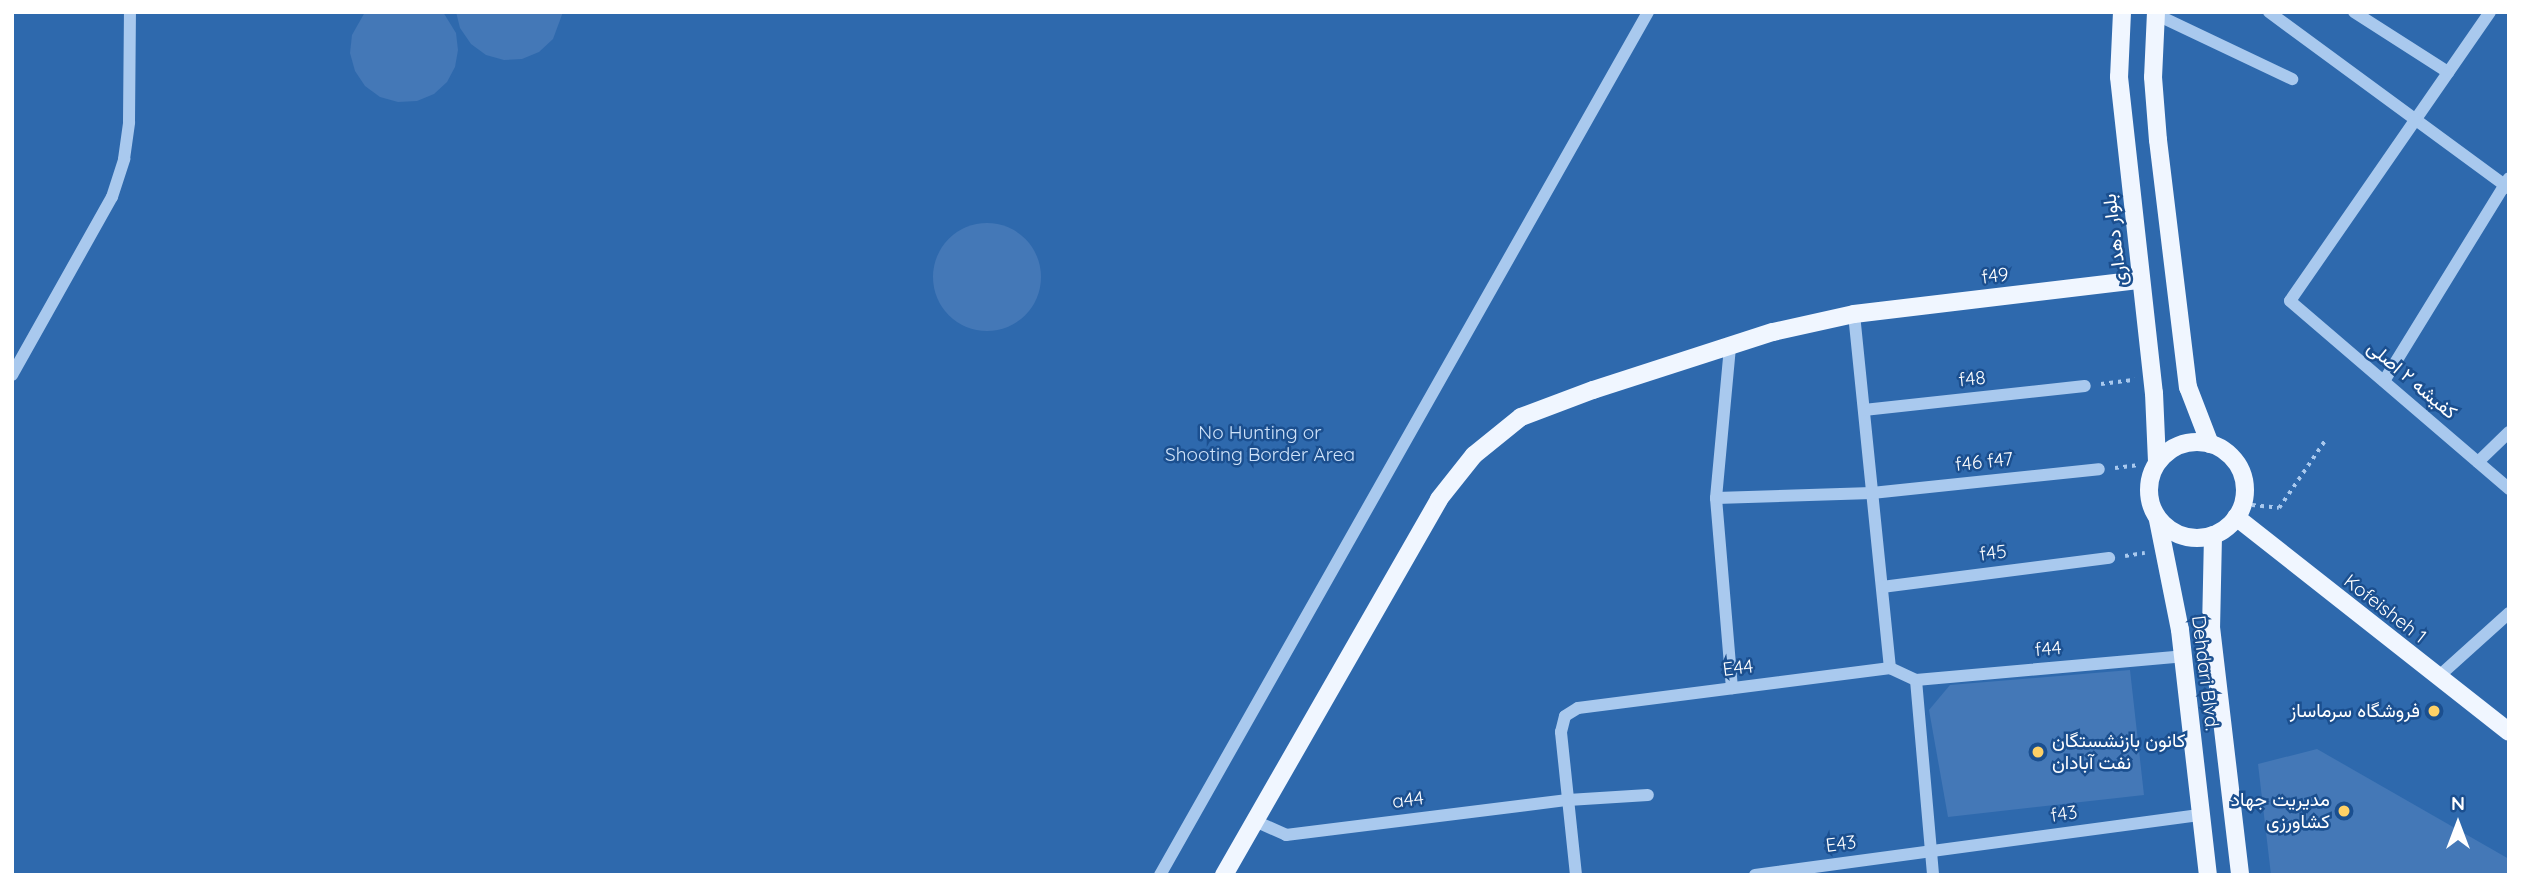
<!DOCTYPE html>
<html>
<head>
<meta charset="utf-8">
<style>
	body { margin:0 }
	#map { position:relative; width:2521px; height:887px; overflow:hidden; background:#1b4f8f; font-family:Quicksand,Vazirmatn,sans-serif }
	div>[style] { position:absolute }
	[style*='--x'] { left:calc(var(--x)*1px); top:calc(var(--y)*1px); width:calc(var(--w)*1px); rotate:calc(var(--a)*1deg) }
	.green>* { inset:0; background:#2e69ad; transform-origin:0 0 }
	.building>* { inset:0; background:#4478b7 }
	.round { border-radius:50% }
	.path>* { height:3.5px; margin-top:-1.75px; transform-origin:0; background:repeating-linear-gradient(90deg,#a9c9ee 0 3.5px,transparent 0 8.5px) }
	.minor>* { height:12px; margin:-6px; padding:0 6px; transform-origin:6px; border-radius:6px; background:#a9c9ee }
	.major>* { height:18px; margin:-9px; padding:0 9px; transform-origin:9px; border-radius:9px; background:#f0f6ff }
	.major>.ring { margin:-9px; padding:0; box-sizing:content-box; background:none; border:18px solid #f0f6ff; border-radius:50% }
	.dots>* { width:19px; height:19px; translate:-50% -50%; box-sizing:border-box; border:4px solid #1b4f8f; border-radius:50% }
	span { translate:-50% -50%; white-space:nowrap; text-align:center; line-height:1.15; -webkit-text-stroke:5px #1b4f8f; paint-order:stroke }
	.street-label { font-size:19px; color:#fff }
	.park-label { font-size:19px; color:#cfe3fa }
	.poi-label { font-size:19px; color:#fff }
	.right { translate:-100% -50%; text-align:right }
	.left { translate:0 -50%; text-align:left }
	.frame { position:absolute; inset:0; border:14px solid #fff; pointer-events:none }
	.north { position:absolute; left:2423px; top:789px; width:70px; height:70px; -webkit-text-stroke:5px #1b4f8f; paint-order:stroke; rotate:0deg; font-size:19px; font-weight:700; line-height:28px; text-align:center; color:#fff }
	.north::after { content:''; display:block; margin:auto; width:24px; height:32px; background:#fff; clip-path:polygon(50% 0,100% 100%,50% 72%,0 100%) }
</style>
</head>
<body>
<div id="map">
	<div class="green">
		<i style="left:12px;top:12px;width:2497px;height:863px"></i>
	</div>
	<div class="building">
		<i style="clip-path:polygon(365px 12px,443px 12px,456px 33px,458px 50px,455px 67px,447px 82px,434px 94px,417px 101px,398px 102px,380px 97px,365px 86px,355px 71px,350px 53px,352px 35px)"></i>
		<i style="clip-path:polygon(456px 12px,563px 12px,553px 39px,539px 52px,522px 59px,504px 60px,486px 55px,471px 44px,460px 28px)"></i>
		<i class="round" style="left:933px;top:223px;width:108px;height:108px"></i>
		<i style="clip-path:polygon(2130px 670px,2144px 795px,1948px 817px,1929px 710px,1950px 685px)"></i>
		<i style="clip-path:polygon(2317px 749px,2509px 859px,2509px 875px,2271px 875px,2258px 764px)"></i>
	</div>
	<div class="path">
		<i style="--x:2101;--y:384;--w:34;--a:-7"></i>
		<i style="--x:2115;--y:468;--w:24;--a:-7"></i>
		<i style="--x:2252;--y:505;--w:27;--a:6"></i>
		<i style="--x:2279;--y:508;--w:83;--a:-55.7"></i>
		<i style="--x:2125;--y:556;--w:20;--a:-9"></i>
	</div>
	<div class="minor">
		<i style="--x:2269;--y:12;--w:298;--a:36.3"></i>
		<i style="--x:2354;--y:12;--w:112;--a:32.6"></i>
		<i style="--x:2490;--y:12;--w:351;--a:124.7"></i>
		<i style="--x:2290;--y:301;--w:289;--a:40.6"></i>
		<i style="--x:2155;--y:14;--w:152;--a:25.4"></i>
		<i style="--x:1854;--y:314;--w:356;--a:84.2"></i>
		<i style="--x:1730;--y:347;--w:152;--a:95.3"></i>
		<i style="--x:1716;--y:498;--w:191;--a:85.2"></i>
		<i style="--x:12;--y:375;--w:204;--a:-60.7"></i>
		<i style="--x:112;--y:197;--w:40;--a:-72"></i>
		<i style="--x:124;--y:159;--w:37;--a:-82"></i>
		<i style="--x:129;--y:122;--w:110;--a:-89.5"></i>
		<i style="--x:2384;--y:381;--w:238;--a:-58.4"></i>
		<i style="--x:1864;--y:410;--w:222;--a:-6.2"></i>
		<i style="--x:2478;--y:462;--w:43;--a:-44.1"></i>
		<i style="--x:1716;--y:498;--w:156;--a:-1.8"></i>
		<i style="--x:1872;--y:493;--w:228;--a:-6"></i>
		<i style="--x:1882;--y:587;--w:229;--a:-7.3"></i>
		<i style="--x:2438;--y:677;--w:96;--a:-42"></i>
		<i style="--x:1916;--y:680;--w:268;--a:-5.1"></i>
		<i style="--x:1916;--y:680;--w:196;--a:85"></i>
		<i style="--x:1255;--y:821;--w:34;--a:24"></i>
		<i style="--x:1286;--y:835;--w:284;--a:-7.1"></i>
		<i style="--x:1568;--y:800;--w:80;--a:-3.6"></i>
		<i style="--x:1160;--y:875;--w:991;--a:-60.51"></i>
		<i style="--x:1576;--y:875;--w:144;--a:-96"></i>
		<i style="--x:1561;--y:732;--w:16;--a:-76"></i>
		<i style="--x:1565;--y:716;--w:15;--a:-32"></i>
		<i style="--x:1578;--y:708;--w:315;--a:-7.3"></i>
		<i style="--x:1890;--y:668;--w:29;--a:25"></i>
		<i style="--x:1755;--y:875;--w:450;--a:-7.7"></i>
	</div>
	<div class="major">
		<i style="--x:2122;--y:12;--w:65;--a:92.6"></i>
		<i style="--x:2119;--y:77;--w:318;--a:83.7"></i>
		<i style="--x:2154;--y:393;--w:70;--a:87.5"></i>
		<i style="--x:2156;--y:12;--w:65;--a:92.6"></i>
		<i style="--x:2153;--y:77;--w:63;--a:85.5"></i>
		<i style="--x:2158;--y:140;--w:249;--a:83.1"></i>
		<i style="--x:2188;--y:387;--w:61;--a:68.9"></i>
		<i class="ring" style="left:2149px;top:442px;width:78px;height:78px"></i>
		<i style="--x:2236;--y:517;--w:347;--a:38.2"></i>
		<i style="--x:2158;--y:520;--w:112;--a:78.7"></i>
		<i style="--x:2180;--y:630;--w:247;--a:83.5"></i>
		<i style="--x:2213;--y:535;--w:92;--a:91.2"></i>
		<i style="--x:2211;--y:627;--w:250;--a:83.3"></i>
		<i style="--x:1224;--y:875;--w:433;--a:-60.2"></i>
		<i style="--x:1439;--y:499;--w:56;--a:-51.5"></i>
		<i style="--x:1474;--y:455;--w:60;--a:-39"></i>
		<i style="--x:1521;--y:417;--w:77;--a:-20.6"></i>
		<i style="--x:1593;--y:390;--w:189;--a:-17.9"></i>
		<i style="--x:1773;--y:332;--w:83;--a:-12.5"></i>
		<i style="--x:1854;--y:314;--w:288;--a:-6.8"></i>
	</div>
	<div class="dots">
		<i style="left:2434px;top:711px;background:#ffd166"></i>
		<i style="left:2038px;top:752px;background:#ffd166"></i>
		<i style="left:2344px;top:811px;background:#ffd166"></i>
	</div>
	<div class="street-label">
		<span style="left:2115px;top:240px;rotate:-97deg">بلوار دهداری</span>
		<span style="left:1995px;top:276px;rotate:-7deg">f49</span>
		<span style="left:1972px;top:379px;rotate:-6deg">f48</span>
		<span style="left:2412px;top:380px;rotate:40deg">کفیشه ۲ اصلی</span>
		<span style="left:1984px;top:462px;rotate:-6deg">f46 f47</span>
		<span style="left:1993px;top:553px;rotate:-7deg">f45</span>
		<span style="left:2385px;top:609px;rotate:38deg">Kofeisheh 1</span>
		<span style="left:2048px;top:649px;rotate:-5deg">f44</span>
		<span style="left:1738px;top:668px;rotate:-7deg">E44</span>
		<span style="left:2205px;top:673px;rotate:83deg">Dehdari Blvd.</span>
		<span style="left:1408px;top:800px;rotate:-7deg">a44</span>
		<span style="left:2064px;top:814px;rotate:-8deg">f43</span>
		<span style="left:1841px;top:844px;rotate:-7deg">E43</span>
	</div>
	<div class="park-label">
		<span style="left:1260px;top:444px">No Hunting or<br>Shooting Border Area</span>
	</div>
	<div class="poi-label">
		<span class="right" style="left:2420px;top:711px">فروشگاه سرماساز</span>
		<span class="left" style="left:2052px;top:752px">کانون بازنشستگان<br>نفت آبادان</span>
		<span class="right" style="left:2330px;top:811px">مدیریت جهاد<br>کشاورزی</span>
	</div>
	<div class="frame"></div>
	<div class="north">N</div>
</div>
</body>
</html>
